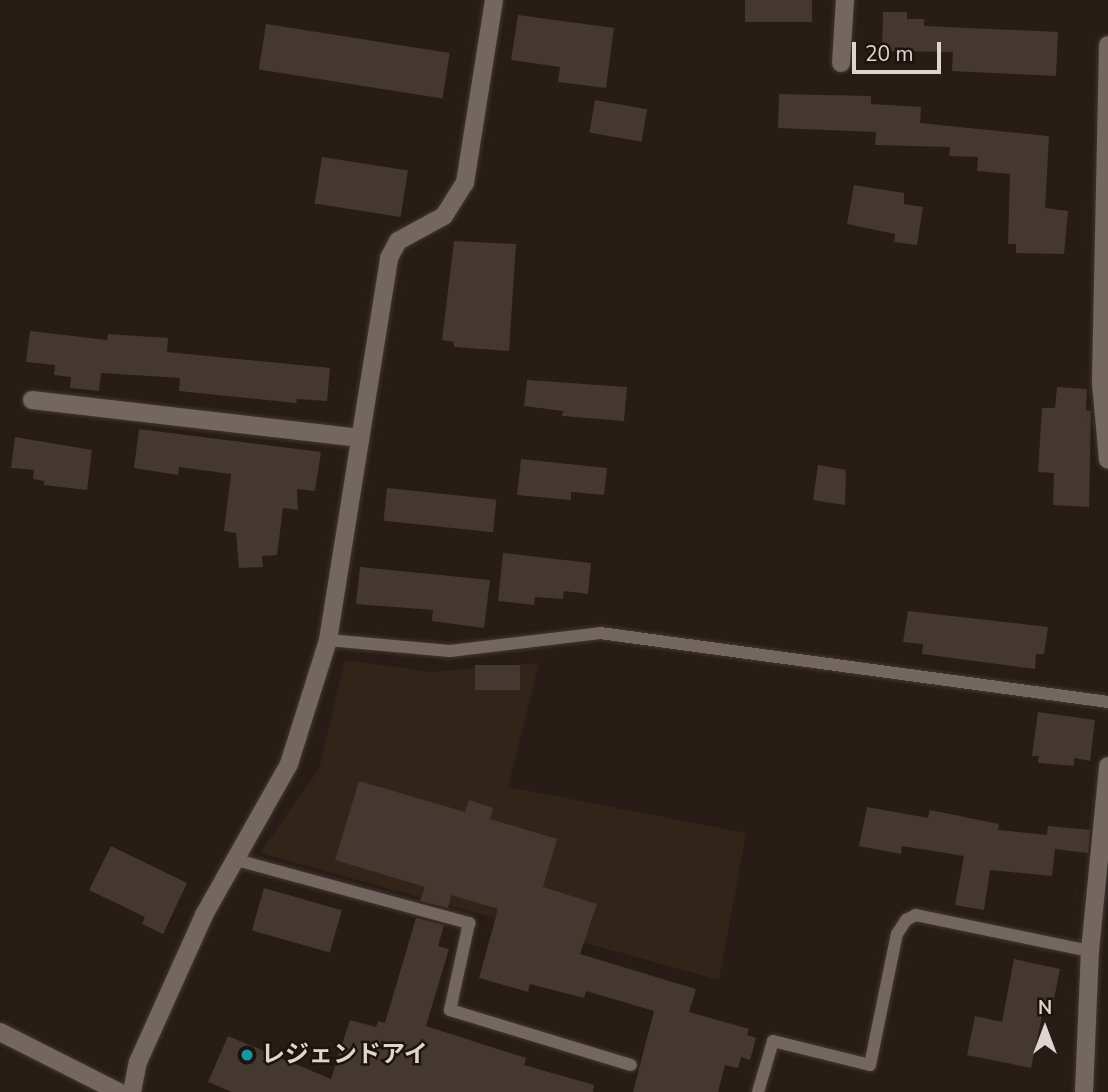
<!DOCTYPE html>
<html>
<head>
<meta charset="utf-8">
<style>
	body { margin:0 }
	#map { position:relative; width:1108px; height:1092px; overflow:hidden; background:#271c16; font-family:"Nunito Sans","Noto Sans JP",sans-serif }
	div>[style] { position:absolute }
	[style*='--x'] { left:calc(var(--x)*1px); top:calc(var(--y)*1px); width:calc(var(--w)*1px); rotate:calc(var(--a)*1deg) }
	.built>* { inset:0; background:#33241a }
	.building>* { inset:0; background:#453831; transform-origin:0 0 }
	.roads { filter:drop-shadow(0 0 2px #413834) drop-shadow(0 0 2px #413834) }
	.lane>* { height:12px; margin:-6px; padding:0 6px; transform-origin:6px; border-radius:6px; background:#74675f }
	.street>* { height:18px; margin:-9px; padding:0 9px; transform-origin:9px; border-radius:9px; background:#74675f }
	.dots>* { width:19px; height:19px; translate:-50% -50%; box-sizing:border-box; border:4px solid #1e130d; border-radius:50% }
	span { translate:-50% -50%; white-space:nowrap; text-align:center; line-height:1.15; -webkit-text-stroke:5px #1e130d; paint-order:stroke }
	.poi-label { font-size:24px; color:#dcd5d0; font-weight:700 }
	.left { translate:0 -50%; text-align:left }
	.north { position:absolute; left:1010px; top:994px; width:70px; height:70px; -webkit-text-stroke:5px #1e130d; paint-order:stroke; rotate:0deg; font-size:19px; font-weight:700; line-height:28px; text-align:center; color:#dcd5d0 }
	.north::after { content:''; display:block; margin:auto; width:24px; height:32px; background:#dcd5d0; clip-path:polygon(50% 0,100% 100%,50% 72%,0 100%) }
	.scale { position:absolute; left:852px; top:42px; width:89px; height:32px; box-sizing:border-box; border:4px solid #dcd5d0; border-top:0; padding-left:9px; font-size:21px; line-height:24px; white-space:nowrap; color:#dcd5d0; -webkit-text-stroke:5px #1e130d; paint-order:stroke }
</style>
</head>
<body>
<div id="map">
	<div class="built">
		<i style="clip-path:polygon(345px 660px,431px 672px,539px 663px,508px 787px,746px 833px,719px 980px,260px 853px,319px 769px)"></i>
	</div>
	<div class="building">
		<i style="left:745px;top:0;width:67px;height:22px"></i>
		<i style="clip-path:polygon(883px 12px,907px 12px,907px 19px,924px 19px,924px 26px,1058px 32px,1056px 76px,952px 71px,953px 52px,882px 51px)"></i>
		<i style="clip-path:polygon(518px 15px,614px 28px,606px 88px,558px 82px,560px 67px,511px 60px)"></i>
		<i style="left:266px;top:24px;width:186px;height:46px;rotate:9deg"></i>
		<i style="clip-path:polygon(779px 94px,871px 96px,871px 104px,921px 107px,920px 123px,1049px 136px,1045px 208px,1068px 211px,1064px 254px,1016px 253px,1016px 244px,1008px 244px,1010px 174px,977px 171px,978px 157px,949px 156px,950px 147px,875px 145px,876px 132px,778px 128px)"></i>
		<i style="left:595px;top:100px;width:53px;height:33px;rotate:10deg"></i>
		<i style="left:322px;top:157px;width:87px;height:47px;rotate:9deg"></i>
		<i style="clip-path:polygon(854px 185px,904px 193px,904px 204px,923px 207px,917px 245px,894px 242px,895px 234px,847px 224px)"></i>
		<i style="clip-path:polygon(454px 241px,516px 244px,509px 351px,454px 347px,454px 342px,442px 340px)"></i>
		<i style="clip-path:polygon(30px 331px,107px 340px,108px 334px,168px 338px,167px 352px,330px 368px,327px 401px,297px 399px,296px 403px,179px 391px,180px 378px,101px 373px,99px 391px,70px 388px,71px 377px,54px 375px,55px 365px,26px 362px)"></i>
		<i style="clip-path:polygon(527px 380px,627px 387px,624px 421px,562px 416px,563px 411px,524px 406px)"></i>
		<i style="clip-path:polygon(1057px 387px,1087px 389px,1086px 410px,1091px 411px,1089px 507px,1053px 505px,1054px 473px,1038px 472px,1042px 408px,1055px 408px)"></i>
		<i style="clip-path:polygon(139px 429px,321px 452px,315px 491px,297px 489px,298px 510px,283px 508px,277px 555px,262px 556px,263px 567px,239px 568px,236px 533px,224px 531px,231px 474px,179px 467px,178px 475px,134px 468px)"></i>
		<i style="clip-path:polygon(15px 437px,92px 450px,87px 490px,44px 485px,44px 481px,33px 479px,34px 470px,11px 468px)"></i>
		<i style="clip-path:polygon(521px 459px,607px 468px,604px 495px,571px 492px,571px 500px,517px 495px)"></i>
		<i style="clip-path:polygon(818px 465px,846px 470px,845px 505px,813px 500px)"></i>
		<i style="left:387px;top:488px;width:110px;height:33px;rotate:6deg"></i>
		<i style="clip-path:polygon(503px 553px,591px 563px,588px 594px,564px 591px,563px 599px,535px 597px,534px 605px,498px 601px)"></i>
		<i style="clip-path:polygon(360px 567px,490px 580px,484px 628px,432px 621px,433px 610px,356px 604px)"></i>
		<i style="clip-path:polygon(908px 611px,1048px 627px,1044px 654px,1036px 654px,1035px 669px,922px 654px,923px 644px,903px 642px)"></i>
		<i style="left:475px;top:665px;width:45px;height:25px"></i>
		<i style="clip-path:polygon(1038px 712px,1095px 720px,1090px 761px,1074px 758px,1074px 766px,1038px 763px,1039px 756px,1032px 756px)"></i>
		<i style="clip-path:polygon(359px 781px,465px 812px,469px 800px,493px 808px,490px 819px,557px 839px,543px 887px,597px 904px,580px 954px,696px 989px,689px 1012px,749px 1029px,747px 1035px,756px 1038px,750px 1060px,741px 1057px,738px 1068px,725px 1065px,718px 1092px,633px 1092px,654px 1011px,586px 991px,584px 998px,530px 984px,528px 992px,479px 978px,498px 909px,451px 895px,448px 908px,420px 901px,425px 887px,335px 860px)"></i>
		<i style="clip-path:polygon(867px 807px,928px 818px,930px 810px,999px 824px,998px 830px,1047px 835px,1048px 826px,1090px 830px,1088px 853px,1055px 849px,1052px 876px,990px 870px,984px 910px,955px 905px,964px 856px,902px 846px,901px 854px,859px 846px)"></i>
		<i style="clip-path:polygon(111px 846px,187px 883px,163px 934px,142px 924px,145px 917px,89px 890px)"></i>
		<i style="left:264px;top:888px;width:81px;height:44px;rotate:16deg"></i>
		<i style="clip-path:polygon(416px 918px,444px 925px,438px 946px,449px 949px,426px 1026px,526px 1058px,524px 1065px,594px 1085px,593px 1092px,232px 1092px,208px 1082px,228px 1036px,331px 1079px,350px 1020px,376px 1027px,378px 1021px,385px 1023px)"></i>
		<i style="clip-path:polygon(1014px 959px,1060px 969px,1053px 1004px,1045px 1002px,1031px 1068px,967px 1055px,975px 1016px,1002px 1022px)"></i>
	</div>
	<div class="roads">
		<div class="lane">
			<i style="--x:328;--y:640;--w:122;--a:5.2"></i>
			<i style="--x:450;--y:651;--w:151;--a:-6.8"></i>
			<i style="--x:600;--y:633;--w:513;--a:7.73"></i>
			<i style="--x:233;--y:859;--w:245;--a:15.2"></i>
			<i style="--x:469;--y:923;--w:89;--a:102.3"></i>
			<i style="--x:450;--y:1010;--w:189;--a:16.9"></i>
			<i style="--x:758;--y:1092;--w:53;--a:-73.6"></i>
			<i style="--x:773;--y:1041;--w:100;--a:13.9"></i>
			<i style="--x:870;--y:1065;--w:134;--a:-78.4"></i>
			<i style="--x:897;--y:934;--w:17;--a:-57"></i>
			<i style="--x:906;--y:920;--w:11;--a:-27"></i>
			<i style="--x:916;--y:915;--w:178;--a:11.7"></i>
		</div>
		<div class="street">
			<i style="--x:1108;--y:45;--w:338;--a:91.2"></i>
			<i style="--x:1101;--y:383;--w:77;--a:84.8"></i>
			<i style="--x:841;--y:63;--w:63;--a:-86.4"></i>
			<i style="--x:32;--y:400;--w:330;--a:6.6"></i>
			<i style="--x:0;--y:1032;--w:133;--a:26.8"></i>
			<i style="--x:132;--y:1092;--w:31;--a:-79"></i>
			<i style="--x:138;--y:1062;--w:161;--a:-65.8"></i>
			<i style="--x:204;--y:915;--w:173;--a:-60.6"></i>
			<i style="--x:289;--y:764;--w:130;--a:-72.5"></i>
			<i style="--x:328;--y:640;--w:387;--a:-80.9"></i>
			<i style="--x:389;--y:258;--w:19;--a:-62"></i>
			<i style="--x:398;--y:241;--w:52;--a:-28.5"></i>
			<i style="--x:444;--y:216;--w:39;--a:-58"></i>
			<i style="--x:465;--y:183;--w:185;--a:-81"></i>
			<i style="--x:1084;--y:1092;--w:141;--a:-87.6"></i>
			<i style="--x:1090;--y:951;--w:186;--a:-84.4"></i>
		</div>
	</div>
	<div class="dots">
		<i style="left:247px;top:1055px;background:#0f9aa8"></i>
	</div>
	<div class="poi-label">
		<span class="left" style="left:261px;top:1055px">レジェンドアイ</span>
	</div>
	<div class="north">N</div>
	<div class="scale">20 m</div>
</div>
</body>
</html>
